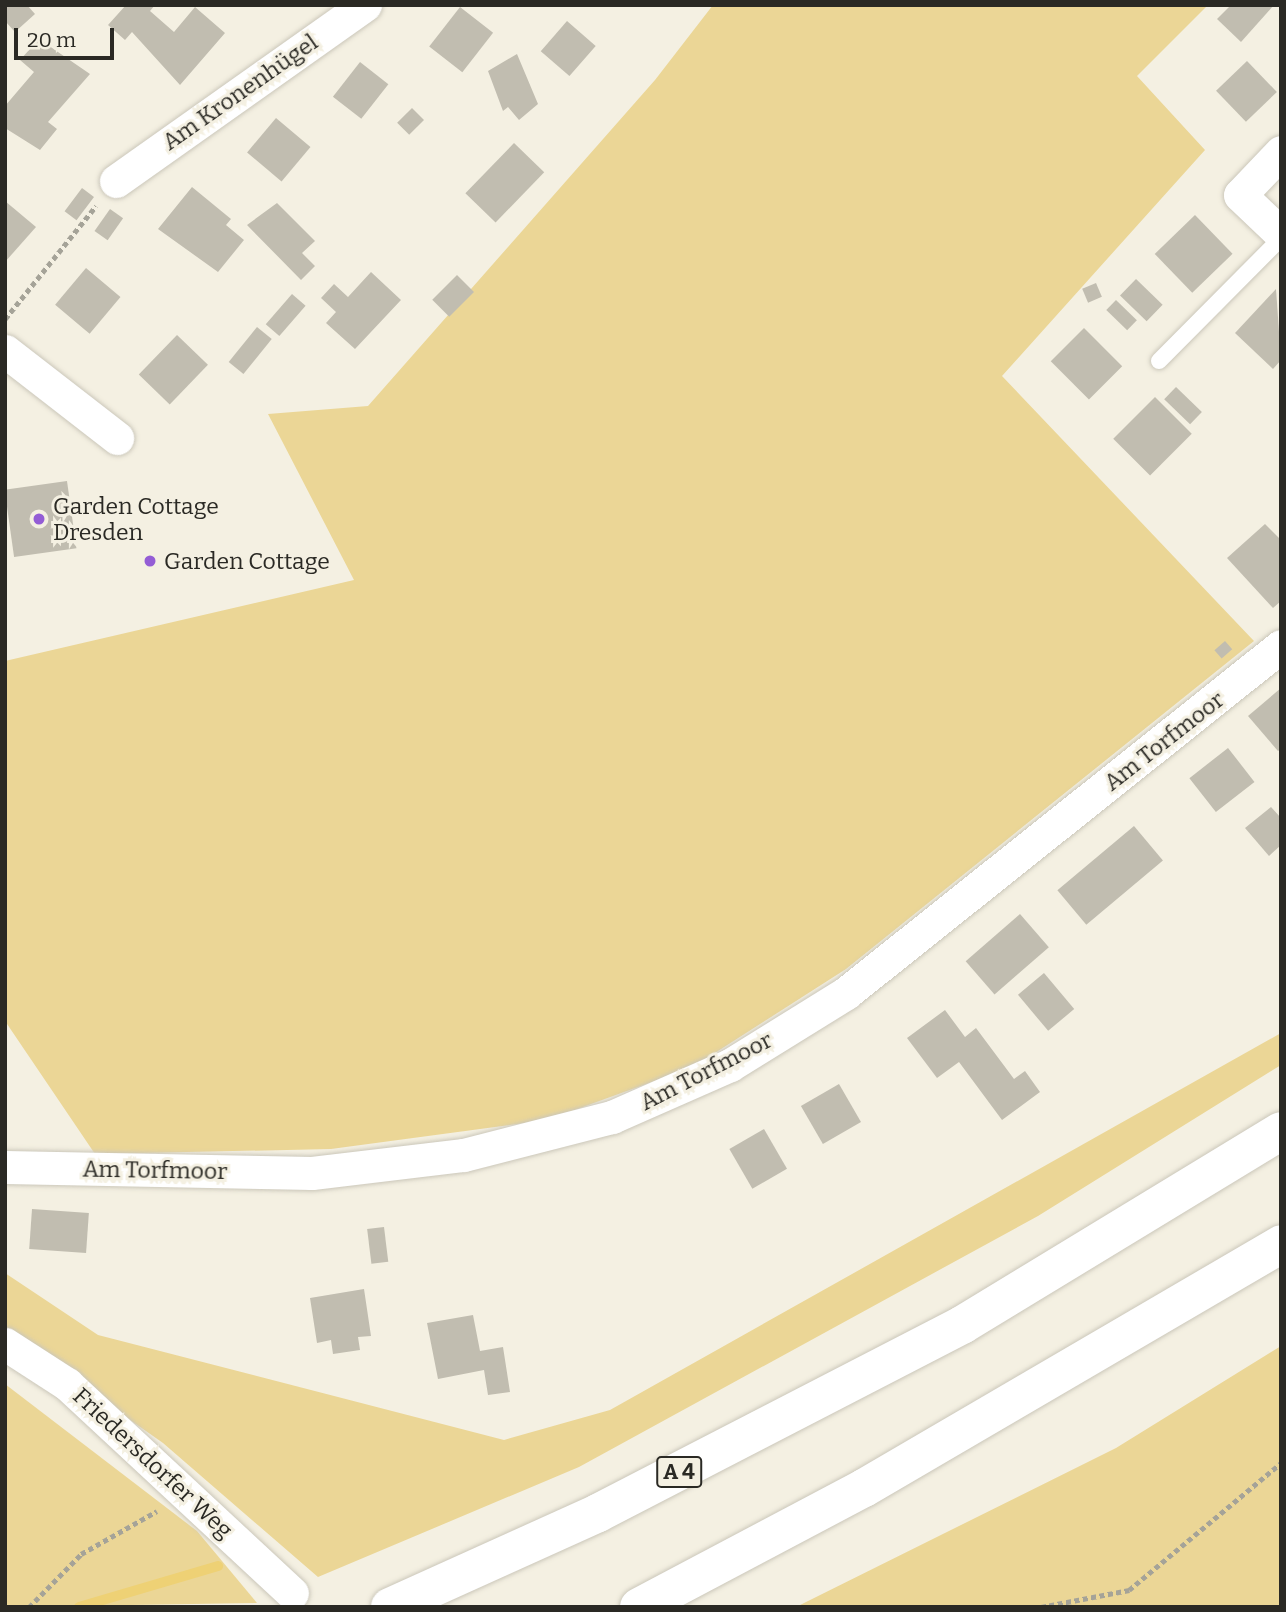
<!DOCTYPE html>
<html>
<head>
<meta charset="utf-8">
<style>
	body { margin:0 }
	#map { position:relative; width:1286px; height:1612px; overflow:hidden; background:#f4f0e2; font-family:Bitter,serif }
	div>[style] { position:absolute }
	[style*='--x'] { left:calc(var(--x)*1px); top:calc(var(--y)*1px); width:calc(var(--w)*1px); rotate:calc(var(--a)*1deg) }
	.green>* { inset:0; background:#ebd696 }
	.stream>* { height:10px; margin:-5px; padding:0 5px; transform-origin:5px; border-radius:5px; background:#eed175 }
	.building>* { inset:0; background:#c1bdb0; transform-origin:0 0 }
	.path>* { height:4.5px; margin-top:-2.25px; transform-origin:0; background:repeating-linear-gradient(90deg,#a5a398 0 5px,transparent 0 8.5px) }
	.roads { filter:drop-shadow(0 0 2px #cbc7ba) drop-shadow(0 0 2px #cbc7ba) }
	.service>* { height:16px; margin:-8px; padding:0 8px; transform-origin:8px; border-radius:8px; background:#fff }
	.minor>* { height:33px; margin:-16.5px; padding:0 16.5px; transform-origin:16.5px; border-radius:16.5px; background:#fff }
	.motorway>* { height:38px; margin:-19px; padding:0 19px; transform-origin:19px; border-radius:19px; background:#fff }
	.dots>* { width:19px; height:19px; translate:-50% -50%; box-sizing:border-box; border:4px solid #f4f0e2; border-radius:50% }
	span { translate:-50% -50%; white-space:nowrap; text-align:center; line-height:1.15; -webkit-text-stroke:6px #f4f0e2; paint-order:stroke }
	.shield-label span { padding:2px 5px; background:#f4f0e2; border:2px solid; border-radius:5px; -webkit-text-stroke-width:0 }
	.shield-label { font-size:21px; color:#2a2924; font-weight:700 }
	.street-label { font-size:23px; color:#2a2924 }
	.poi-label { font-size:23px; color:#2a2924 }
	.left { translate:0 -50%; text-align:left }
	.frame { position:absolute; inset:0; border:7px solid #2a2924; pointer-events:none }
	.scale { position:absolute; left:14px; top:28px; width:100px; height:32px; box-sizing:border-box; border:4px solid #2a2924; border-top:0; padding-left:9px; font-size:21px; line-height:24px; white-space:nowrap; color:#2a2924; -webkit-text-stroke:5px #f4f0e2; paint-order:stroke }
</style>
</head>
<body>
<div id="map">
	<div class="green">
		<i style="clip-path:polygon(713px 5px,1208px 5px,1137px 76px,1205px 150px,1002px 376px,1254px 641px,846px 969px,693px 1067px,547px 1120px,331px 1149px,95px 1154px,5px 1021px,5px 661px,354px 580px,268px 414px,368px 406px,655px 80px)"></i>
		<i style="clip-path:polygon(1281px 1033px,1281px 1065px,1038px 1216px,579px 1467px,318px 1577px,163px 1443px,5px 1332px,5px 1273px,98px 1335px,504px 1440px,610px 1410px)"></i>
		<i style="clip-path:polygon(1281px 1346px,1281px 1607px,796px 1607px,1116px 1448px)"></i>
		<i style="clip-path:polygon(5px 1384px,197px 1531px,257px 1603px,5px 1607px)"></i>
	</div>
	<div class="stream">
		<i style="--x:79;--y:1607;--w:145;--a:-16.4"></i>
	</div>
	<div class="building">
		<i style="clip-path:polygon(5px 5px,27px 5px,35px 14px,15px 32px,5px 21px)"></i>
		<i style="clip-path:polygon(126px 5px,155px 5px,150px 11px,174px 32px,195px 7px,225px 33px,180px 85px,132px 32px,125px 40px,108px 25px)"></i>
		<i style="clip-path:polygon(1231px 5px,1274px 5px,1241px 42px,1217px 19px)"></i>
		<i style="left:460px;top:7px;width:42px;height:50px;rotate:38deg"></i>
		<i style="left:567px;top:21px;width:38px;height:40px;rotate:41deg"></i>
		<i style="clip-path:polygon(39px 39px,90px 74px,48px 122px,57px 129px,40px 150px,5px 128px,5px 106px,34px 72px,20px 60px)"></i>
		<i style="clip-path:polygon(517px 54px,538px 104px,519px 120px,508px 107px,503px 111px,488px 71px)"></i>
		<i style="left:1247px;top:61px;width:43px;height:43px;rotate:46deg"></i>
		<i style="left:360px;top:62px;width:36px;height:44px;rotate:38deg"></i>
		<i style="left:412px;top:108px;width:17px;height:21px;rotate:45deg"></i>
		<i style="left:276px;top:118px;width:45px;height:45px;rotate:40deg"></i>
		<i style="left:514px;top:143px;width:42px;height:70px;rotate:44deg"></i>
		<i style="clip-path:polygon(192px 187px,231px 219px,226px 225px,244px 240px,218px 272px,158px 229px)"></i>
		<i style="left:82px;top:188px;width:15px;height:29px;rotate:37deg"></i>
		<i style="clip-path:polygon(5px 201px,36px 227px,5px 262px)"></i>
		<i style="clip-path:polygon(277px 203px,315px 241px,302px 253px,315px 266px,301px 280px,247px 225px)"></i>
		<i style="left:110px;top:209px;width:16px;height:27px;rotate:35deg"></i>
		<i style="left:1195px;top:215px;width:54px;height:56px;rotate:46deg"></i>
		<i style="left:86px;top:268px;width:45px;height:48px;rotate:40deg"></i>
		<i style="clip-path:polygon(371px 272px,401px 300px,355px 349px,326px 323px,336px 312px,321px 298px,334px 284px,348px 297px)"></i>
		<i style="left:457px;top:275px;width:24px;height:35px;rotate:45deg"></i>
		<i style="left:1136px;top:279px;width:37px;height:23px;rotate:44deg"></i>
		<i style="left:1096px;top:283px;width:15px;height:15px;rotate:67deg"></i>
		<i style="clip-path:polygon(1276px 289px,1281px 360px,1273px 369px,1235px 333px)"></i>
		<i style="left:292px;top:294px;width:18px;height:40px;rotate:41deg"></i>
		<i style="left:1116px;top:300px;width:29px;height:14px;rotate:44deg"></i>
		<i style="left:257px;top:327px;width:19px;height:45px;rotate:39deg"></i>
		<i style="left:1084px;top:328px;width:54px;height:47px;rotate:45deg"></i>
		<i style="left:177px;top:335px;width:43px;height:55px;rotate:44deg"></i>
		<i style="left:1176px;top:387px;width:36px;height:17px;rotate:44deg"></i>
		<i style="left:1155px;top:397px;width:52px;height:59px;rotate:45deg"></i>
		<i style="left:67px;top:481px;width:68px;height:63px;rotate:82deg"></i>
		<i style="clip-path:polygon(1265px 524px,1281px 540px,1281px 601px,1273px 608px,1227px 558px)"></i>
		<i style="left:1225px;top:641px;width:11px;height:14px;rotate:49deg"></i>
		<i style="clip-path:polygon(1281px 688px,1281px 749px,1278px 751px,1248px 716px)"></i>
		<i style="left:1228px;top:748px;width:43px;height:49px;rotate:52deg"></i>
		<i style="clip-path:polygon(1271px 807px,1281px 818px,1281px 845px,1269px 856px,1245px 828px)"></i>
		<i style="left:1134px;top:826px;width:45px;height:100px;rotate:50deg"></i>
		<i style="left:1020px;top:914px;width:44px;height:72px;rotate:49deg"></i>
		<i style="left:1044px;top:973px;width:47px;height:34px;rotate:50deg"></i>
		<i style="clip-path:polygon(945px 1010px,965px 1037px,976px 1028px,1014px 1079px,1025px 1071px,1040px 1092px,1002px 1120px,959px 1062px,937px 1078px,907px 1038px)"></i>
		<i style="left:839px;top:1084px;width:44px;height:44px;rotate:60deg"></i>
		<i style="left:764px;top:1129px;width:46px;height:40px;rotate:60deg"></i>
		<i style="left:32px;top:1209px;width:57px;height:40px;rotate:4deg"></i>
		<i style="left:384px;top:1227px;width:35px;height:17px;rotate:83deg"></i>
		<i style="clip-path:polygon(364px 1289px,371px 1336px,358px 1337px,360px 1350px,333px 1354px,331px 1340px,317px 1343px,310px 1298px)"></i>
		<i style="clip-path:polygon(473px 1315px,480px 1351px,503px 1347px,510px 1392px,488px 1395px,484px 1370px,438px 1379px,427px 1323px)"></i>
	</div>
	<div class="path">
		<i style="--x:5;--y:319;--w:145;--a:-51.2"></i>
		<i style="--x:29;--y:1607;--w:74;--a:-45.5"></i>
		<i style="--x:81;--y:1554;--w:87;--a:-29.5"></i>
		<i style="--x:1041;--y:1607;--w:90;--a:-10.9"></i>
		<i style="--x:1129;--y:1590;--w:198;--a:-39.9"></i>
	</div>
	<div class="roads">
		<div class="service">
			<i style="--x:1159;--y:361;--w:173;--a:-45.2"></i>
		</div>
		<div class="minor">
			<i style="--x:1281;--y:152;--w:59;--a:133.6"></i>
			<i style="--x:1240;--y:195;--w:57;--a:43.6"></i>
			<i style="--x:116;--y:181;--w:305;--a:-35.3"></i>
			<i style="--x:5;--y:351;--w:142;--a:37.8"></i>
			<i style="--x:5;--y:1167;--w:307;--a:1.1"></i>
			<i style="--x:312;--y:1173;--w:153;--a:-6.8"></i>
			<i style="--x:464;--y:1155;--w:153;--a:-14.4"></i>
			<i style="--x:612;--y:1117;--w:129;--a:-23.8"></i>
			<i style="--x:730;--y:1065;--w:137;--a:-31.8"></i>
			<i style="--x:846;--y:993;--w:556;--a:-38.58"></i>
			<i style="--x:5;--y:1344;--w:74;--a:32.8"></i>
			<i style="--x:67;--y:1384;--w:307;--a:42.9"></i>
		</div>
		<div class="motorway">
			<i style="--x:390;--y:1607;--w:228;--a:-24.3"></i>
			<i style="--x:598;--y:1513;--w:410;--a:-27.3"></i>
			<i style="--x:962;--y:1325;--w:373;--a:-31.3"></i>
			<i style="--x:639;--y:1607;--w:255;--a:-27.9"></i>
			<i style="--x:864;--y:1488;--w:483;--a:-30.3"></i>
		</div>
	</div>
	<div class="dots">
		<i style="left:39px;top:519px;background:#945dd5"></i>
		<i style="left:150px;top:561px;background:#945dd5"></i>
	</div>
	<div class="shield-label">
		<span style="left:679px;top:1472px">A 4</span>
	</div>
	<div class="street-label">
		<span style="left:240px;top:92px;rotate:-35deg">Am Kronenhügel</span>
		<span style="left:1164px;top:741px;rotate:-38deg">Am Torfmoor</span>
		<span style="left:706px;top:1071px;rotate:-27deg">Am Torfmoor</span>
		<span style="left:155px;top:1170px;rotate:1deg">Am Torfmoor</span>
		<span style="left:153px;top:1463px;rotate:43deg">Friedersdorfer Weg</span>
	</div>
	<div class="poi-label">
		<span class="left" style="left:53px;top:519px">Garden Cottage<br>Dresden</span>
		<span class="left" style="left:164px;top:561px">Garden Cottage</span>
	</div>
	<div class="frame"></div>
	<div class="scale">20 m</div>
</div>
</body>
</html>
